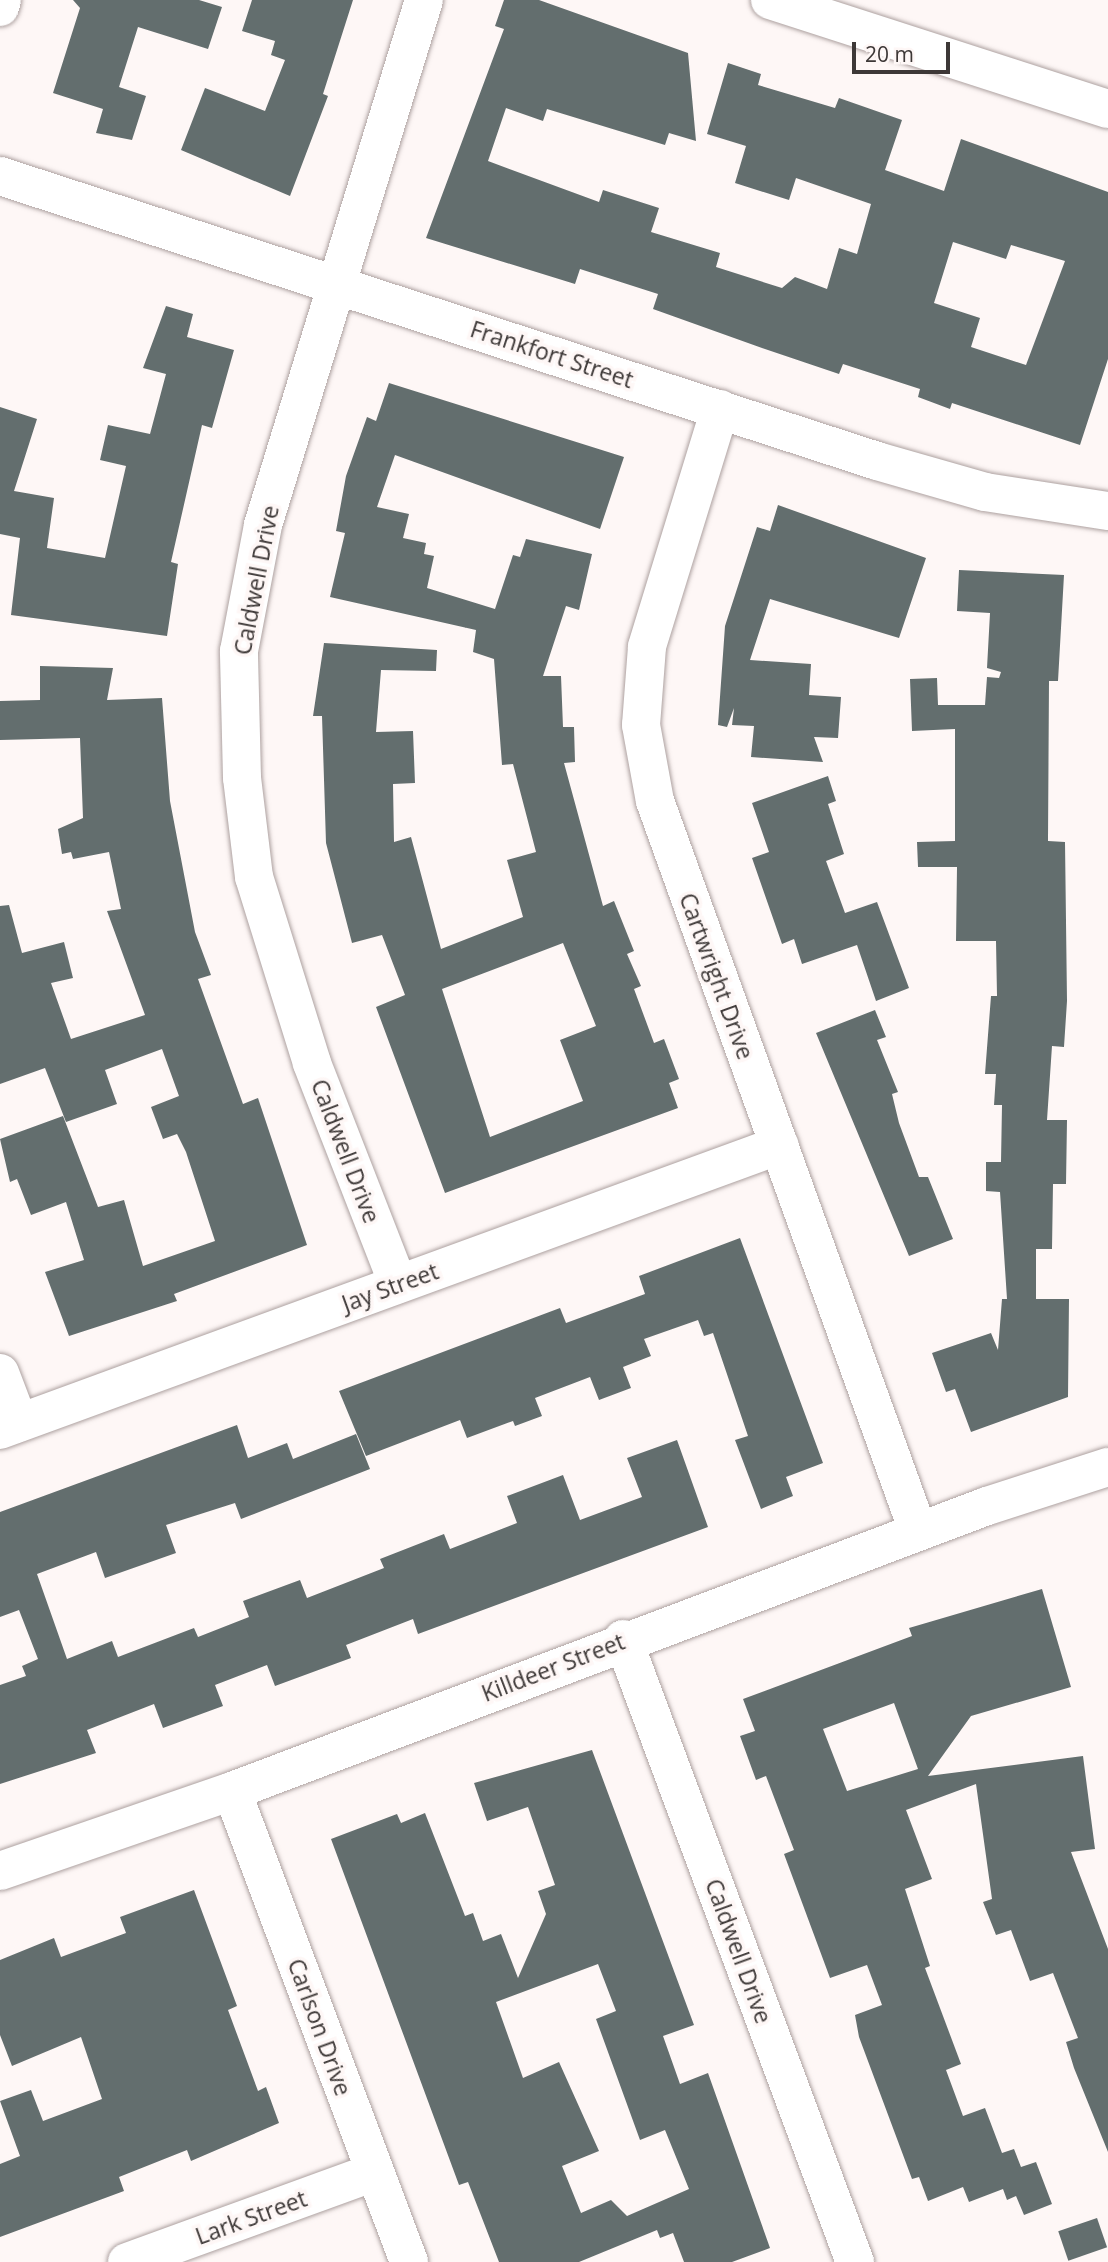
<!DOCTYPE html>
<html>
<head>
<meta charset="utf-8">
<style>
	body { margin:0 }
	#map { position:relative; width:1108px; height:2262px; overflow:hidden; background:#fef7f6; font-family:"Open Sans",sans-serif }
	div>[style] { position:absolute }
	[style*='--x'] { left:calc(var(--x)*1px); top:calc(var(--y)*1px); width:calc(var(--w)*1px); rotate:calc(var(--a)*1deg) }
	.building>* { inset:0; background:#636e6e; transform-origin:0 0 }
	.roads { filter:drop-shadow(0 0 2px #ada1a0) drop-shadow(0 0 2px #ada1a0) }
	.minor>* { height:38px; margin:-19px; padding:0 19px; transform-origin:19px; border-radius:19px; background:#fff }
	span { translate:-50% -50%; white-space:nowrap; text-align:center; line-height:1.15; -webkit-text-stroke:7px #fef7f6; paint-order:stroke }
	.street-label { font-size:23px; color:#3d3837 }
	.scale { position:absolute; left:852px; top:42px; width:98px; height:32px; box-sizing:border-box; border:4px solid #3d3837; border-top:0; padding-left:9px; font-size:21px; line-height:24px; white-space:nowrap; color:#3d3837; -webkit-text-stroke:5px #fef7f6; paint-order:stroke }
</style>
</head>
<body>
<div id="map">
	<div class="building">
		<i style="clip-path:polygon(73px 0,199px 0,222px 7px,208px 49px,138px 27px,119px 87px,146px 96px,132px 140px,96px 133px,103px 109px,53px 93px,80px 8px)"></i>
		<i style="clip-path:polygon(252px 0,353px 0,323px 94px,328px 96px,290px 196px,181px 150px,205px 88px,265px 111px,285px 60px,271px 55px,275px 41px,242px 31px)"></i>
		<i style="clip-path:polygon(evenodd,504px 0,539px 0,688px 53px,696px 141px,669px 133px,665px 145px,547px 109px,543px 121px,506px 108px,488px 161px,599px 202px,603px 190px,659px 208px,651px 232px,720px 253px,716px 267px,782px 288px,795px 277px,827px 289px,839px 248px,857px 254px,871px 204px,796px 178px,789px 200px,735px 183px,746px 146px,707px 134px,728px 63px,761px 74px,758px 85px,835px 108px,839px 98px,902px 120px,885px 170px,944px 191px,961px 139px,1108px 192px,1108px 359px,1080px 445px,952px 403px,950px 409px,918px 397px,920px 389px,843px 364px,839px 374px,762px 348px,653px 309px,658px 294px,580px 269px,575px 284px,426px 238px,504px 29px,495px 26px,504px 0,953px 242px,1006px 259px,1011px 245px,1065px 261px,1026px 365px,971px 347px,980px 318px,934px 303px,953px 242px)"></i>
		<i style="clip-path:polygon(166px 306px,193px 314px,187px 337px,234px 350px,212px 428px,202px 425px,171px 562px,178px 564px,167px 636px,11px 615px,20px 538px,0 534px,0 407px,37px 419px,14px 491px,54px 498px,47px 548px,105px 558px,126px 466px,100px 460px,108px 425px,150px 434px,166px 374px,143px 368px)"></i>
		<i style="clip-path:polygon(evenodd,389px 383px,624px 457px,600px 529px,395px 455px,377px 507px,409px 514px,403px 538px,426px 543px,424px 554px,434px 556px,427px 588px,495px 609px,513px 555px,520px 557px,526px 539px,592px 554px,579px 610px,566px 606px,543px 676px,561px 676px,563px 727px,574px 727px,575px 762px,564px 763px,603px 906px,614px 901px,634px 951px,627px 954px,641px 986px,634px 989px,654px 1043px,664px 1039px,679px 1079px,669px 1083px,678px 1108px,445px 1193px,376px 1007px,405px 995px,382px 935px,352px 943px,326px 843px,322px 716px,313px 716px,324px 643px,437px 650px,436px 671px,381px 670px,376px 732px,413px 731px,415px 783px,393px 784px,394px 842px,411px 837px,441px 949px,523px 917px,507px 860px,536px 852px,513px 764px,502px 765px,494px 659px,473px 652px,476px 630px,330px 597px,345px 533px,336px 531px,346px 476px,367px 417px,376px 421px,389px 383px,563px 943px,596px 1026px,560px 1040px,583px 1101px,490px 1137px,442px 989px,563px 943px)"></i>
		<i style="clip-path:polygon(778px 505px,926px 558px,899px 638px,770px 599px,750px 660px,811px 664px,809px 695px,841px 697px,838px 738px,814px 737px,823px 762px,751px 757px,754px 726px,732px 725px,734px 708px,727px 727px,718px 725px,725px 626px,757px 527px,770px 531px)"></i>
		<i style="clip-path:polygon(959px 570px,1064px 575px,1058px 681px,1049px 681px,1048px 841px,1065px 842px,1067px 1001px,1064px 1047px,1052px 1046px,1047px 1120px,1067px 1120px,1066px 1184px,1053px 1184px,1052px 1249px,1036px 1249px,1036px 1299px,1069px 1299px,1068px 1397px,971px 1432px,955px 1389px,946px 1392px,932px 1353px,991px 1333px,998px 1350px,1002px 1299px,1007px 1299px,1000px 1192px,986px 1191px,986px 1162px,1001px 1162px,1002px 1105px,994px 1105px,996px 1074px,985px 1074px,991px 996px,997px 996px,996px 941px,956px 941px,957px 867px,918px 867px,917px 842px,955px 841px,955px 729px,912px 731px,910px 679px,937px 678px,938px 705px,985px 705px,987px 677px,999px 678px,1001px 672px,987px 668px,990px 613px,957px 611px)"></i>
		<i style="clip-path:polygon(40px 666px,113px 668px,107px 700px,162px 698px,170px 801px,195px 932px,211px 975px,198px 979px,243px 1104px,258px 1098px,307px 1245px,174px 1294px,177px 1301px,69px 1336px,45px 1272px,84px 1260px,66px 1202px,31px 1215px,17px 1179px,10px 1182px,0 1139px,63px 1116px,98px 1207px,124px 1200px,143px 1266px,215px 1241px,186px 1152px,177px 1134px,163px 1139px,151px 1107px,179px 1096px,162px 1049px,105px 1070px,117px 1104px,66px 1122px,45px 1068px,0 1084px,0 906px,9px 905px,22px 953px,64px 942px,73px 978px,51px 983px,71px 1039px,145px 1015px,107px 911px,121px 909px,109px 852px,73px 859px,71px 852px,62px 854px,58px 829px,83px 818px,80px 738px,0 740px,0 701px,40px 700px)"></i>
		<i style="clip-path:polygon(828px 776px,836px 801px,828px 804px,844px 854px,826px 861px,845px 913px,877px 902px,909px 988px,876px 1001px,857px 945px,802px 964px,794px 939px,782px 944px,752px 858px,769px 852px,752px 803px)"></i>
		<i style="clip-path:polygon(875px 1010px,886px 1037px,877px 1040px,898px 1092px,892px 1094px,899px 1123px,919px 1177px,928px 1177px,953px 1239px,909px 1256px,816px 1033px)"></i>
		<i style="clip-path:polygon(740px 1238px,823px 1463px,786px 1477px,793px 1496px,761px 1509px,735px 1440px,748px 1436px,713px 1333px,704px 1336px,698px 1320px,644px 1339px,651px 1356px,623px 1367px,631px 1388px,599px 1400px,590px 1377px,535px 1398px,542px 1416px,515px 1426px,513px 1421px,467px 1438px,460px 1420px,366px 1456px,339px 1391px,560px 1308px,566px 1323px,645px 1294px,639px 1276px)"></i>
		<i style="clip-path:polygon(237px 1425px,248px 1458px,287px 1443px,293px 1459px,356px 1434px,370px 1469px,241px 1519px,235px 1503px,166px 1525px,176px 1553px,105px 1578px,96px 1552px,37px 1574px,67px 1659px,112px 1641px,118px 1657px,194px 1628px,198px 1637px,249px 1617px,243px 1601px,300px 1580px,307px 1598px,384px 1568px,380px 1559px,444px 1534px,450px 1549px,517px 1523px,507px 1496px,563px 1475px,580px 1520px,642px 1497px,627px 1458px,677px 1440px,708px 1527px,418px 1634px,413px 1619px,346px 1645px,351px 1658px,275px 1686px,267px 1665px,215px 1685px,223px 1706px,163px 1728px,154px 1704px,87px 1730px,96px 1753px,0 1784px,0 1685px,26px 1676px,22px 1666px,38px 1659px,19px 1610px,0 1617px,0 1512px)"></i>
		<i style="clip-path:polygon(evenodd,1042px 1589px,1071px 1687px,971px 1716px,928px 1776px,1083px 1756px,1095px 1849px,1071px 1852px,1108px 1949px,1108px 2152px,1074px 2068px,1066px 2042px,1078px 2038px,1053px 1973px,1030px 1981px,1011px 1930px,996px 1935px,983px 1902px,992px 1899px,976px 1784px,906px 1810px,932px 1879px,905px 1889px,930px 1966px,925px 1968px,961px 2064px,946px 2070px,963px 2116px,985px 2108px,1002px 2153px,1014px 2149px,1021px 2167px,1036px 2162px,1052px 2204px,1024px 2215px,1016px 2196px,1007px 2200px,1003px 2189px,969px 2202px,963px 2187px,928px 2201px,919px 2177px,912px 2179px,859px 2037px,855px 2015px,882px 2005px,867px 1965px,830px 1978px,784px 1854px,794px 1850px,766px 1776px,756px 1780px,740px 1736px,755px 1731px,743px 1699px,912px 1636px,909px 1628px,1042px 1589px,894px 1703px,918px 1769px,847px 1791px,823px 1729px,894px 1703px)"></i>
		<i style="clip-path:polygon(evenodd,592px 1750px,694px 2025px,663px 2036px,680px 2084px,708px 2073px,770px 2248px,732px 2262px,684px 2262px,673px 2233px,660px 2238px,657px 2230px,579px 2262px,499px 2262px,468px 2182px,459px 2185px,331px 1839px,397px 1814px,401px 1823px,425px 1813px,465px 1916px,473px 1913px,483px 1941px,501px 1934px,518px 1978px,546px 1914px,538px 1891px,555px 1885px,528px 1807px,487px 1821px,474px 1783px,592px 1750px,598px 1964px,616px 2011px,596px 2019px,640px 2140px,665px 2130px,689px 2189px,627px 2216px,611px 2200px,581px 2213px,562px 2166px,599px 2151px,559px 2062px,523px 2078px,496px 2002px,598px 1964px)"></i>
		<i style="clip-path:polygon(194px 1890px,237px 2006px,228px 2010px,258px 2091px,266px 2087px,279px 2123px,191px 2161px,187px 2150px,119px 2177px,124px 2191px,0 2237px,0 2164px,20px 2156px,0 2101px,31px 2090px,43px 2121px,102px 2099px,81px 2037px,12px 2066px,0 2035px,0 1960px,54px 1938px,61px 1957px,126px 1933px,120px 1917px)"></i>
		<i style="left:1097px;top:2218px;width:31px;height:41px;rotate:71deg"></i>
	</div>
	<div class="roads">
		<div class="minor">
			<i style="--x:770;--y:0;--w:355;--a:17.9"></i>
			<i style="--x:0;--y:7;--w:7;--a:-74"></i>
			<i style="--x:0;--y:176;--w:922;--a:18"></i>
			<i style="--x:877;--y:461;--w:112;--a:16"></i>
			<i style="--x:985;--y:492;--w:124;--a:8.8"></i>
			<i style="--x:720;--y:409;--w:249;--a:107.1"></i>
			<i style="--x:647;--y:647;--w:78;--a:94.4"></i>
			<i style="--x:641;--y:725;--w:77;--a:79.6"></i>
			<i style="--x:655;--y:801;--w:776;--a:70.19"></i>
			<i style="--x:398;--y:1284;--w:237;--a:-111.3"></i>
			<i style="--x:312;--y:1063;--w:195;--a:-107.3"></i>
			<i style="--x:254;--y:877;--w:100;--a:-96.9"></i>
			<i style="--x:242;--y:778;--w:127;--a:-91.4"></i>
			<i style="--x:239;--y:651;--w:128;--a:-79.2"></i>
			<i style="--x:263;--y:525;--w:549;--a:-72.95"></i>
			<i style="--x:0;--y:1373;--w:53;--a:69.2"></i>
			<i style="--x:0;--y:1430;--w:830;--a:-20.07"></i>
			<i style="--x:623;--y:1639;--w:665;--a:69.58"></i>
			<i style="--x:232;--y:1791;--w:503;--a:69.4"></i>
			<i style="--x:0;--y:1871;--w:245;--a:-19"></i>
			<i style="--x:232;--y:1791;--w:807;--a:-20.68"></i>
			<i style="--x:987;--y:1506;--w:127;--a:-17.9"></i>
			<i style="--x:127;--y:2262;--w:263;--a:-20"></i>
		</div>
	</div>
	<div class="street-label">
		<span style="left:552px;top:354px;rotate:18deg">Frankfort Street</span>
		<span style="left:256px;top:580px;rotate:-79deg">Caldwell Drive</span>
		<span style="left:717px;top:976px;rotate:70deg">Cartwright Drive</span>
		<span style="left:346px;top:1151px;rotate:69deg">Caldwell Drive</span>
		<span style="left:390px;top:1287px;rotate:-20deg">Jay Street</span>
		<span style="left:553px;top:1667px;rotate:-21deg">Killdeer Street</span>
		<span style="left:739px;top:1951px;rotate:70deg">Caldwell Drive</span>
		<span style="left:320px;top:2027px;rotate:70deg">Carlson Drive</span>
		<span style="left:251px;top:2217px;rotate:-20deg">Lark Street</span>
	</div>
	<div class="scale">20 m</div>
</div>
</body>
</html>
